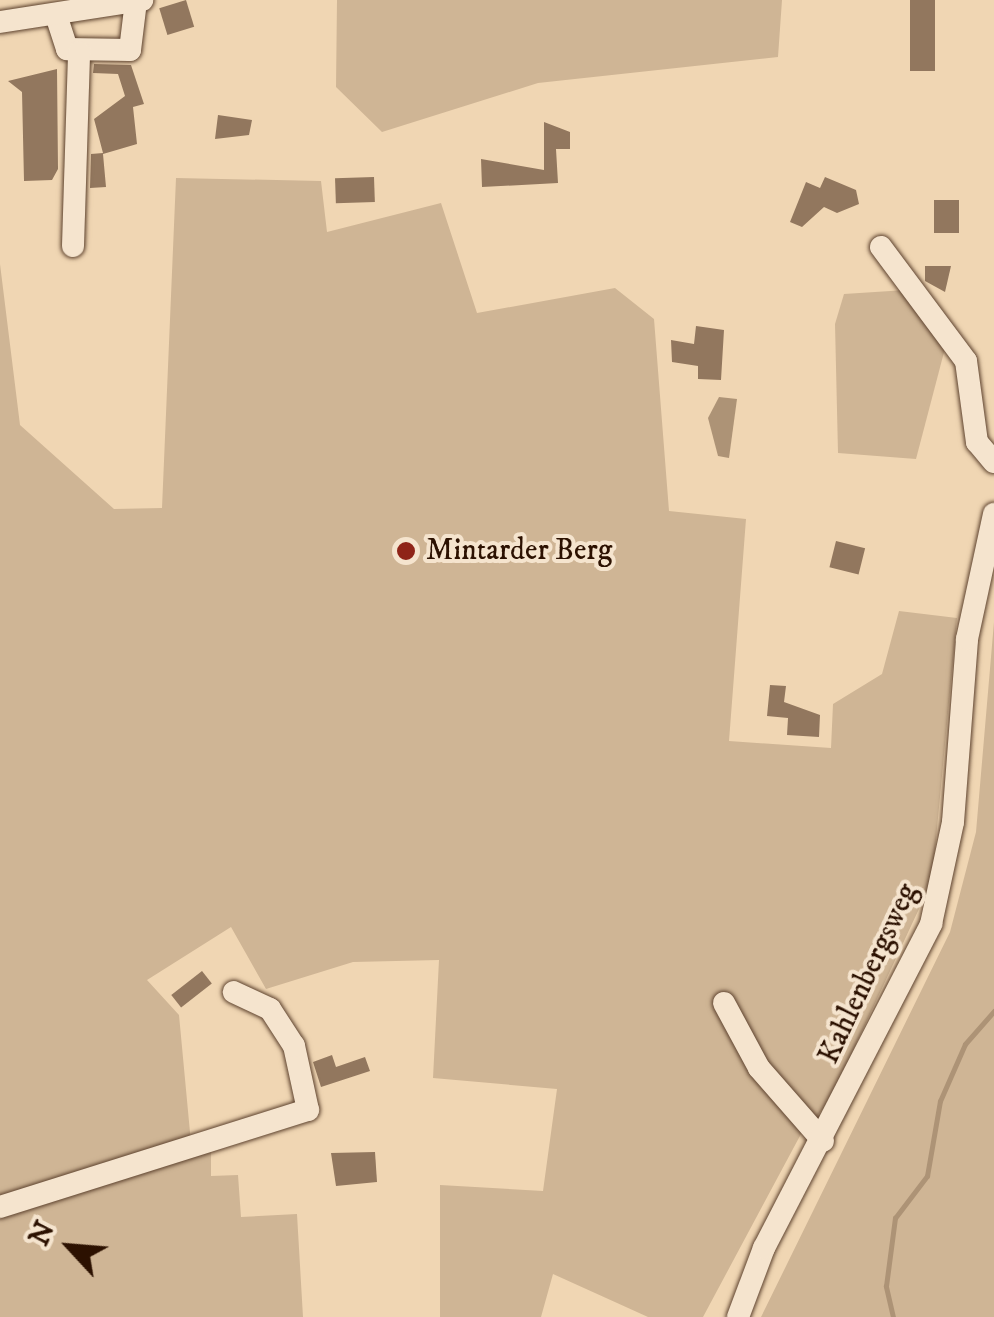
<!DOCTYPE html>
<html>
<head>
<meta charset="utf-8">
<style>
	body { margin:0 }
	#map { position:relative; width:994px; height:1317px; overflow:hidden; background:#f0d6b3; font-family:"IM FELL DW Pica",serif }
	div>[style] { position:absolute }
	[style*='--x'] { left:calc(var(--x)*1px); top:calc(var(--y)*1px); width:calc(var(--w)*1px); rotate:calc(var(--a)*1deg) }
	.green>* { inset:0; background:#cfb595 }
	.water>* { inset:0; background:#ad9376 }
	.stream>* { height:5px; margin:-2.5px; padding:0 2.5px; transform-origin:2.5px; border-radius:2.5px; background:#ad9376 }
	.building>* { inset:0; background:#92775e; transform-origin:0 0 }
	.roads { filter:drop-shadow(0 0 2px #5d422e) drop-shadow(0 0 2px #5d422e) }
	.minor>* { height:22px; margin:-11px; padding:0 11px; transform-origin:11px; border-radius:11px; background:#f5e4ce }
	.dots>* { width:28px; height:28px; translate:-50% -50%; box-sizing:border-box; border:5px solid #f5e4ce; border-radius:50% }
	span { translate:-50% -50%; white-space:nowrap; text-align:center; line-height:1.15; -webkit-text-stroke:8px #f5e4ce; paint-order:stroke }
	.poi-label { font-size:30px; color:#2c1101 }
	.left { translate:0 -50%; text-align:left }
	.street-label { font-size:30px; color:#2c1101 }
	.north { position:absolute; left:20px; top:1197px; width:100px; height:100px; -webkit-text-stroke:8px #f5e4ce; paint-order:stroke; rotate:296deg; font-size:28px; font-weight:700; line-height:40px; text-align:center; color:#2c1101 }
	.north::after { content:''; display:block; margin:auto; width:35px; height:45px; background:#2c1101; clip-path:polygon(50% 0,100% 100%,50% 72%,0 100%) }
</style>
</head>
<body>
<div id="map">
	<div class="green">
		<i style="clip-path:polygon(337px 0,782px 0,778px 57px,538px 83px,382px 132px,336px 87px)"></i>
		<i style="clip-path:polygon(176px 178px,321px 181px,327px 232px,441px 203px,477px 313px,615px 288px,654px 319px,669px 511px,746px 519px,729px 741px,831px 748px,833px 704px,882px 674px,899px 611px,957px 618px,932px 881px,829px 1102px,801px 1134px,703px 1317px,648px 1317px,553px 1274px,541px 1317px,440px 1317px,440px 1185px,543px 1191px,557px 1089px,433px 1078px,439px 960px,353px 962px,266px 989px,231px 927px,147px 980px,179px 1015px,191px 1143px,0 1204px,0 264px,20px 425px,114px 509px,162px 508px)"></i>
		<i style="clip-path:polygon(906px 290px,948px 337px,916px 459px,838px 453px,835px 324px,844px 294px)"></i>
		<i style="clip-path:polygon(994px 622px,994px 1317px,761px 1317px,950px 932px,976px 832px)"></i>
		<i style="clip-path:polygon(211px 1149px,211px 1176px,238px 1175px,241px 1217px,297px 1214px,303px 1317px,0 1317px,0 1213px)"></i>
	</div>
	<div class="water">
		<i style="clip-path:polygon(719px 397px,737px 399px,729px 458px,718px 456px,708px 418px)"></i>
	</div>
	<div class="stream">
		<i style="--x:893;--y:1317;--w:32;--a:-103"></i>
		<i style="--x:886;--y:1286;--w:69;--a:-82.5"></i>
		<i style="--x:895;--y:1218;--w:53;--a:-52.7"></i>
		<i style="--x:927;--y:1176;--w:76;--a:-80.2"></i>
		<i style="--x:940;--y:1101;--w:62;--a:-66.3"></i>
		<i style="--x:965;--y:1044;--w:44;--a:-48.7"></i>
	</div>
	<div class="building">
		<i style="left:186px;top:0;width:28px;height:28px;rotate:73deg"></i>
		<i style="left:910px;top:0;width:25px;height:71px"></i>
		<i style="clip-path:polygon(94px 64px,131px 65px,144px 104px,133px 107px,137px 144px,103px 154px,106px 187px,90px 188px,91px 154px,103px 153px,94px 119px,125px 96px,118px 74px,93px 73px)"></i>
		<i style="clip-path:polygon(57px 69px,58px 169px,52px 180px,24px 181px,22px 92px,8px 81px)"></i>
		<i style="clip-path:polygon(218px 115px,252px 120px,249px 135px,215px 139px)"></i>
		<i style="clip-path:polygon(544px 122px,570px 132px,570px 149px,556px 149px,558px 183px,482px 187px,481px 159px,544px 170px)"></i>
		<i style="left:374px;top:177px;width:25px;height:39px;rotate:88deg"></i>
		<i style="clip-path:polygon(825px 177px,856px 190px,859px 204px,837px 213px,824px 207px,802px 227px,790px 222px,806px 182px,820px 188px)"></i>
		<i style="left:934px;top:200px;width:25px;height:33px"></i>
		<i style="clip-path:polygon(925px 266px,951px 266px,945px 292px,925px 281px)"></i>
		<i style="clip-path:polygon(696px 326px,724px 330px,721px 380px,698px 379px,698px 366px,672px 362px,671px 340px,694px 344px)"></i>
		<i style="left:836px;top:541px;width:30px;height:27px;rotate:14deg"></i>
		<i style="clip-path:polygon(770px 685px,786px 686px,784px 702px,820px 715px,819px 737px,787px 735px,788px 718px,767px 716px)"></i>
		<i style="left:202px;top:971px;width:16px;height:39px;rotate:52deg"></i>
		<i style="clip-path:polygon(332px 1055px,336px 1067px,365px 1057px,370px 1071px,321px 1087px,313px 1062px)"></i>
		<i style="clip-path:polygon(375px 1152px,377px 1182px,336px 1186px,331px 1153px)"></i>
	</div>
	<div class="roads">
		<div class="minor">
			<i style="--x:56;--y:15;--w:36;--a:72"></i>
			<i style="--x:67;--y:49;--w:63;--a:0.9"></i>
			<i style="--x:130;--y:50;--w:49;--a:-83"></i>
			<i style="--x:0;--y:22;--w:144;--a:-8.8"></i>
			<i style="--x:73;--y:246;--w:194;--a:-88.2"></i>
			<i style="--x:881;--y:247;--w:142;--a:53.3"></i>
			<i style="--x:966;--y:361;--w:82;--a:82.3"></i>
			<i style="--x:977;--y:442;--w:26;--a:50"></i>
			<i style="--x:724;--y:1003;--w:74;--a:61.7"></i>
			<i style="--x:759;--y:1068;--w:97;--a:48.8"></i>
			<i style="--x:0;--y:1207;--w:323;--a:-17.5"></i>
			<i style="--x:308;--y:1110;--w:66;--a:-102.3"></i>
			<i style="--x:294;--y:1046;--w:44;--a:-123"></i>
			<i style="--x:270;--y:1009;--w:40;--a:-155"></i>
			<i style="--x:738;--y:1317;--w:74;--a:-69.4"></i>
			<i style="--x:764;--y:1248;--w:365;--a:-62.7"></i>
			<i style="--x:931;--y:924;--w:104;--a:-77.8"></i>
			<i style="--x:953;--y:822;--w:184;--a:-85.6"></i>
			<i style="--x:967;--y:639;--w:128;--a:-77.8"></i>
		</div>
	</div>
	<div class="dots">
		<i style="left:406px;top:551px;background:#8f2418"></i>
	</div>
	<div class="poi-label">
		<span class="left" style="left:426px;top:551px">Mintarder Berg</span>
	</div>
	<div class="street-label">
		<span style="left:869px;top:974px;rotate:-65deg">Kahlenbergsweg</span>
	</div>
	<div class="north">N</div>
</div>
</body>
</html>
